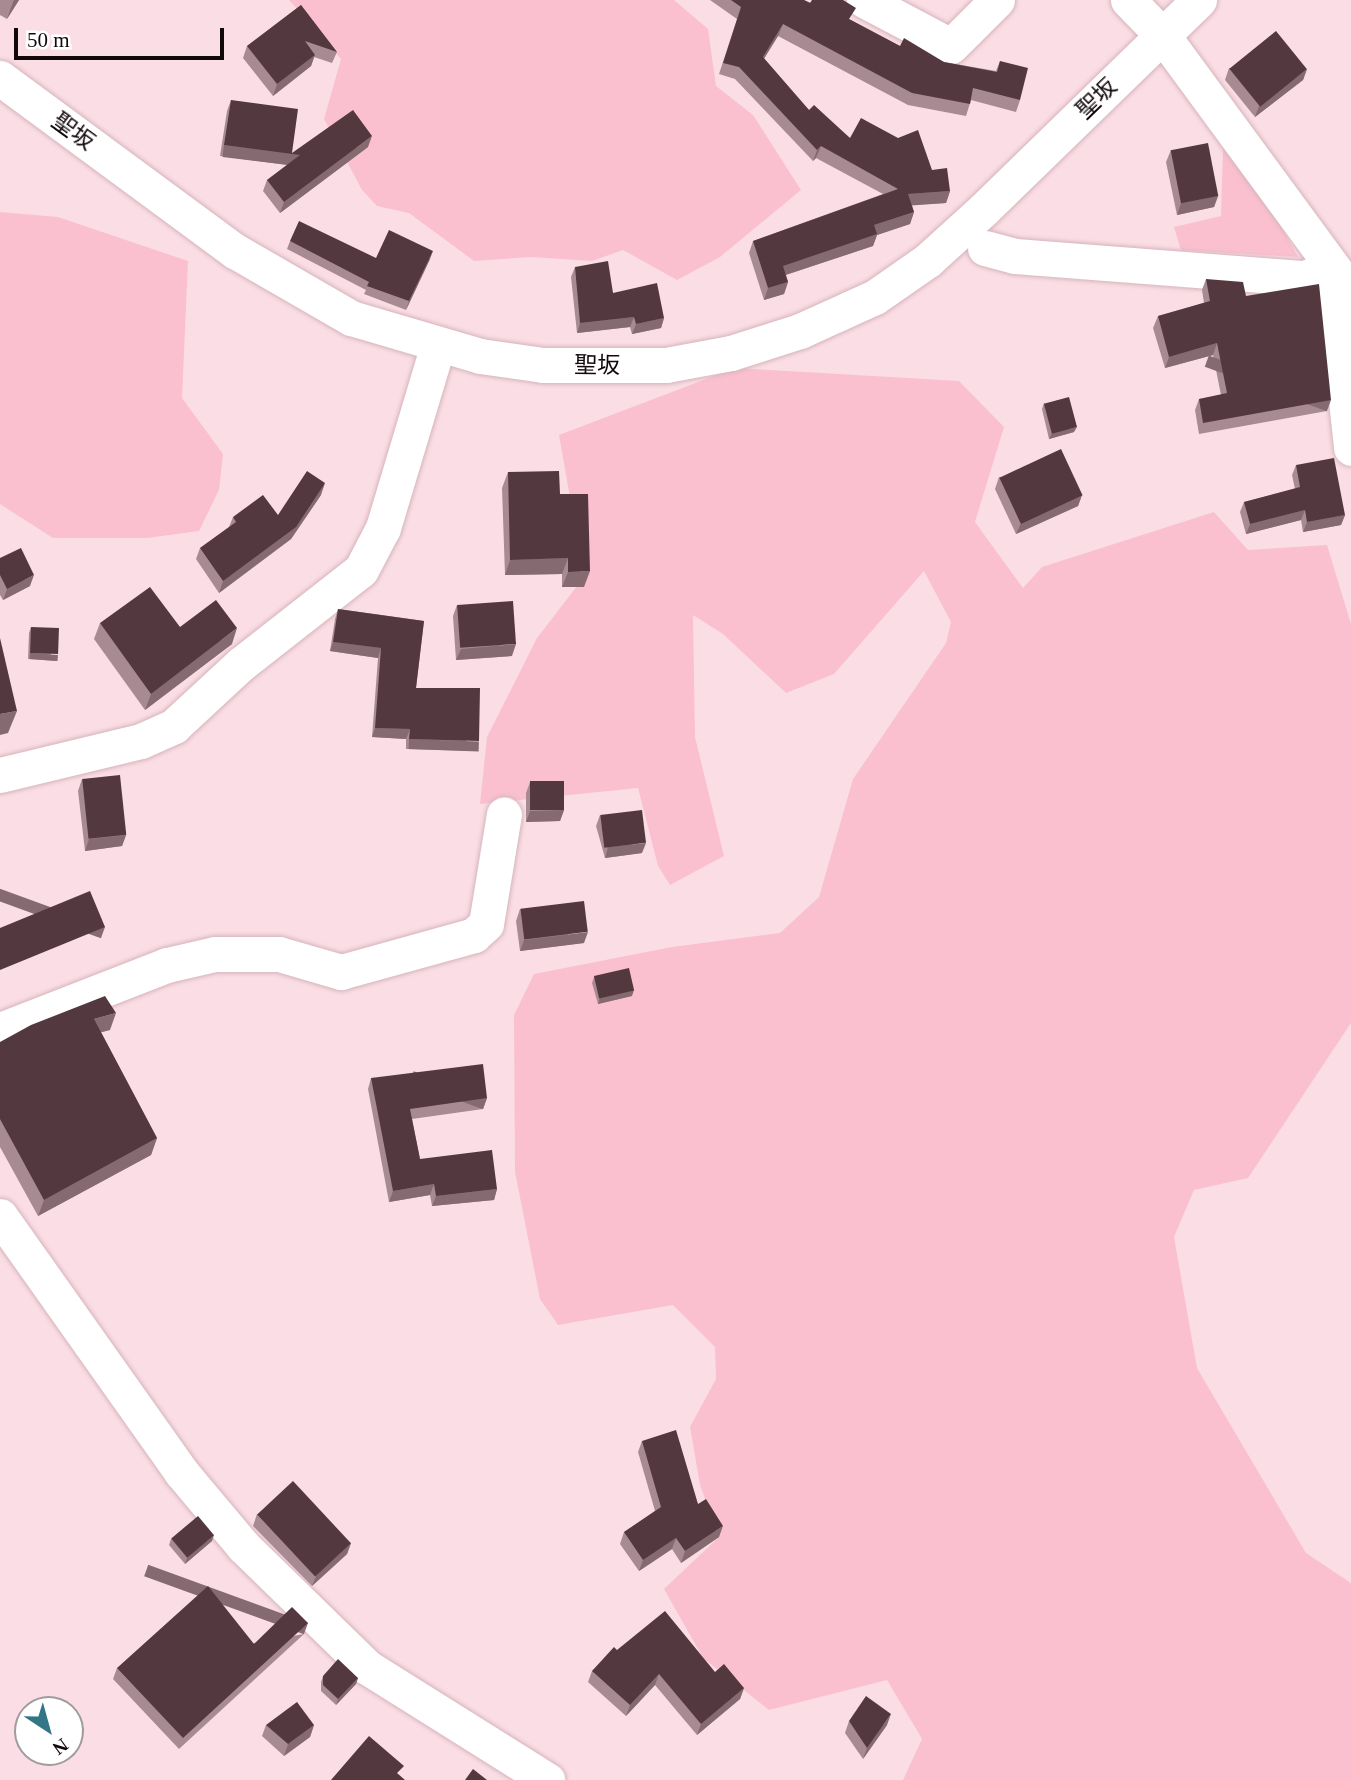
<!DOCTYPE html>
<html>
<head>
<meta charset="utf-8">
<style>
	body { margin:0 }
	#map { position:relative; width:1351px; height:1780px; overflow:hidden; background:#fbdee5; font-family:"Times New Roman","Noto Sans JP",serif }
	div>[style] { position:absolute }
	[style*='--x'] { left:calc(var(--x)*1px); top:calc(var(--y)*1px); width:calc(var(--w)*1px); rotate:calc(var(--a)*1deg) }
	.green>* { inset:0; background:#fac0cf }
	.roads { filter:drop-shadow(0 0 2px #d6b4bc) drop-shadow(0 0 2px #d6b4bc) }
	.minor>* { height:35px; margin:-17.5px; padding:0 17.5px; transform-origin:17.5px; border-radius:17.5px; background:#fff }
	.wall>* { inset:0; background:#a88b92 }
	.shaded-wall>* { inset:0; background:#866a72; transform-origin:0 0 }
	.building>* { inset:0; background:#543840; transform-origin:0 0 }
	span { translate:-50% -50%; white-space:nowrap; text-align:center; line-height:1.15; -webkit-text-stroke:7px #fff; paint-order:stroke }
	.street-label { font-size:23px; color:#12080b }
	.north { position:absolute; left:14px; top:1696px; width:70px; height:70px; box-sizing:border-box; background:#fff; border:2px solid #a09c9d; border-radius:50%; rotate:144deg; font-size:19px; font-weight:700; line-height:28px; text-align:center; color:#12080b }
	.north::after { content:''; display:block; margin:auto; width:24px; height:32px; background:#337687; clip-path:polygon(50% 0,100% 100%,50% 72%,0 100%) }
	.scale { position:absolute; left:14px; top:28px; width:210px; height:32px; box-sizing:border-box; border:4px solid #12080b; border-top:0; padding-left:9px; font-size:21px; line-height:24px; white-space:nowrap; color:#12080b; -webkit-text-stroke:5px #fff; paint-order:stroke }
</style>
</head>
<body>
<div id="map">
	<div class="green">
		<i style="clip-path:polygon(289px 0,674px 0,708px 29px,716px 86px,753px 115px,801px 190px,720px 257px,677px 280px,623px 250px,592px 261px,531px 257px,474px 261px,409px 213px,377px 206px,362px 190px,324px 119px,341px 59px)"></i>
		<i style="clip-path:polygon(1223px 149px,1255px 179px,1298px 257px,1181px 250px,1174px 227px,1221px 216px)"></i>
		<i style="clip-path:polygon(0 212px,58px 217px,188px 261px,182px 398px,223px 454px,219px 490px,199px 531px,147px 538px,53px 538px,0 504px)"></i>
		<i style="clip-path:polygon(735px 368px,959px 381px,1004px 427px,975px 522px,1023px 588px,1042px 567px,1214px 512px,1248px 550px,1327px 545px,1351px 624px,1351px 1023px,1248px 1178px,1194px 1190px,1174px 1237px,1197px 1368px,1306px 1553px,1351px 1583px,1351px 1780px,903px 1780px,922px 1739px,887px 1680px,769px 1710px,703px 1658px,664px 1589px,719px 1537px,700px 1485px,690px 1427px,716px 1379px,715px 1347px,673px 1305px,558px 1325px,540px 1299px,515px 1172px,514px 1015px,534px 974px,672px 947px,780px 933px,819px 897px,853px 779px,946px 643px,951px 622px,924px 571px,834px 674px,786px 693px,723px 634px,693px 615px,695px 737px,724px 856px,670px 885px,658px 866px,638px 788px,480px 804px,487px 737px,537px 638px,584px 577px,559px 435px)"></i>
	</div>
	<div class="roads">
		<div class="minor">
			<i style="--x:864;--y:0;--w:98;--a:27.9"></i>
			<i style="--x:951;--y:46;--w:65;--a:-45"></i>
			<i style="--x:1128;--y:0;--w:50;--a:45.8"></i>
			<i style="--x:1163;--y:36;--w:309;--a:53.7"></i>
			<i style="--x:0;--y:78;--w:292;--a:36.4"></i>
			<i style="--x:235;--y:251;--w:134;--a:30"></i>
			<i style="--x:351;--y:318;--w:134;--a:16.4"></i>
			<i style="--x:480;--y:356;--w:64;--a:8.1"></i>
			<i style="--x:543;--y:365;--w:123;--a:0"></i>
			<i style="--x:666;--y:365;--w:66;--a:-10.5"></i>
			<i style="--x:731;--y:353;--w:72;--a:-17.7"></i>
			<i style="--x:800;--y:331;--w:82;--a:-24.4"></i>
			<i style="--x:875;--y:297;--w:65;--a:-34.9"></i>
			<i style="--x:928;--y:260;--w:76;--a:-42.3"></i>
			<i style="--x:984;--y:209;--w:300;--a:-44.2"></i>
			<i style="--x:985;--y:248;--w:31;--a:15"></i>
			<i style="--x:1015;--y:256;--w:290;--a:4.4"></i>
			<i style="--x:1304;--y:278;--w:29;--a:-18"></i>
			<i style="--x:1332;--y:269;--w:180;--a:83.9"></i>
			<i style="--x:0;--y:775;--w:145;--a:-13.6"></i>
			<i style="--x:141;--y:741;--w:36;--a:-24"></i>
			<i style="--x:174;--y:726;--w:91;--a:-42.8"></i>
			<i style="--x:241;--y:664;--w:152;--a:-38.1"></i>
			<i style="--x:361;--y:570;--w:47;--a:-62.4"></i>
			<i style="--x:383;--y:528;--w:191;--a:-73.3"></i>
			<i style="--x:0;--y:1030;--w:179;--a:-21.3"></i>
			<i style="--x:167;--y:965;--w:49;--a:-12.9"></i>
			<i style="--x:215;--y:954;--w:64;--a:0"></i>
			<i style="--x:279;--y:954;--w:65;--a:16.2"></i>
			<i style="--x:341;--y:972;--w:138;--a:-15.5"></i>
			<i style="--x:474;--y:935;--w:16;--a:-43"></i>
			<i style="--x:486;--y:924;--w:111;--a:-80.7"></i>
			<i style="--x:0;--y:1216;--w:314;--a:54.7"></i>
			<i style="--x:181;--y:1472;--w:97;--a:50"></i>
			<i style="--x:243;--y:1546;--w:173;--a:44.3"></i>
			<i style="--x:367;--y:1667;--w:213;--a:32.1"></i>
		</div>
	</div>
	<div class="wall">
		<i style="clip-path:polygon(0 0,19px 0,7px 19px,0 15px)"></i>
		<i style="clip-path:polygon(710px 0,804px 0,851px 20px,900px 46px,944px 62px,996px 71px,1000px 61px,1020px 100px,1016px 112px,971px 100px,966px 116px,908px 105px,778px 36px,764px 59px,809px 110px,850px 138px,932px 170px,950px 191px,946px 203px,912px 205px,914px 212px,910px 224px,877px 235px,873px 246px,786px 275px,788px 282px,784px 294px,764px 300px,749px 253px,753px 241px,883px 194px,816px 158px,813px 161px,735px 79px,719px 74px,737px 19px)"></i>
		<i style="clip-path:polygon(301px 5px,337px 52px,332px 63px,314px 57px,311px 66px,273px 96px,243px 58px,247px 46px)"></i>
		<i style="clip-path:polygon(1229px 68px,1307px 69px,1303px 80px,1255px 117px,1225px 80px)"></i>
		<i style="clip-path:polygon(231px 100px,292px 153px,368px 147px,280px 213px,263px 191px,267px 180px,287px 165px,220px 156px,227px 111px)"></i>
		<i style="clip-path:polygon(1171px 150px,1218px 196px,1214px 207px,1177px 215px,1166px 162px)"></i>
		<i style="clip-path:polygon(290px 241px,376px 258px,430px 259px,406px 310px,364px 294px,366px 290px,287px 249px)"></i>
		<i style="clip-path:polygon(575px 267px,613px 293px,664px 318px,661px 328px,632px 334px,630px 327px,577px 333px,571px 277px)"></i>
		<i style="clip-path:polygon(1206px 279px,1246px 296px,1327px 411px,1199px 434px,1195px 410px,1199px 399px,1221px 395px,1213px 355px,1165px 368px,1153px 328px,1158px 316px,1204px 303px,1202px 290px)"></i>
		<i style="clip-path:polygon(1044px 403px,1074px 432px,1049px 439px,1042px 409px)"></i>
		<i style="clip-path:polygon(1296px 465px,1345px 515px,1341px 525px,1303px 532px,1301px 520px,1246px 534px,1240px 512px,1244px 502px,1295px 489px,1292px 475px)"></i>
		<i style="clip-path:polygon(508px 472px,560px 494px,584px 587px,562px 587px,562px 574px,505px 575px,502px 488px)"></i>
		<i style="clip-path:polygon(999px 477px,1082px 495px,1078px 506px,1016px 534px,995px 489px)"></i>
		<i style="clip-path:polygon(321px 495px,291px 539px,219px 593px,196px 559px,200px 548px,229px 527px,233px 517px,278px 515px)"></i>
		<i style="clip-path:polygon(0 558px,30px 586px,3px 600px,0 595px)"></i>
		<i style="clip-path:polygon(457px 605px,512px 656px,456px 660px,453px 616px)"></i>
		<i style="clip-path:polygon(338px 609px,424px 621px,416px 688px,476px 751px,406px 749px,406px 739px,372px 737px,378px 658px,330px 651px,335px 619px)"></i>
		<i style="clip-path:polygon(100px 623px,180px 627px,232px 644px,145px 710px,94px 639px)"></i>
		<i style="clip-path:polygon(31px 627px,56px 661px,28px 659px,29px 633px)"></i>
		<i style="clip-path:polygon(82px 779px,126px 835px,122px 846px,85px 851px,78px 791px)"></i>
		<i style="clip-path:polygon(530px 782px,564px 810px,560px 821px,526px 822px,526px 793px)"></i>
		<i style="clip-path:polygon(600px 815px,642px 853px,605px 858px,596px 826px)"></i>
		<i style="clip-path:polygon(520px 909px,584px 943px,520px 951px,516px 921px)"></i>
		<i style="clip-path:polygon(594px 977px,632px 996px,598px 1004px,592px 983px)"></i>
		<i style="clip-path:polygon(110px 1030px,101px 1032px,157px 1138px,151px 1155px,38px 1216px,0 1147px,0 1042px)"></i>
		<i style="clip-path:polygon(371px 1078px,487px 1098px,483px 1109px,412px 1119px,420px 1159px,497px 1189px,494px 1200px,432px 1206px,430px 1195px,389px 1202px,368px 1089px)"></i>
		<i style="clip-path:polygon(642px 1441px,698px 1504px,719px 1537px,681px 1563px,672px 1549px,639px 1571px,620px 1544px,624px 1532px,655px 1511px,638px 1452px)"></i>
		<i style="clip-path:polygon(257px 1514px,351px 1543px,347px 1554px,312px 1586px,253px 1526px)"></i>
		<i style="clip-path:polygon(171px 1539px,212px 1541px,185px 1564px,169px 1545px)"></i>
		<i style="clip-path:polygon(304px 1634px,179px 1749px,113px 1679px,117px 1668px)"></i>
		<i style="clip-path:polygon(617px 1650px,715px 1672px,744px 1688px,740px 1699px,697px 1735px,655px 1685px,626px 1716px,588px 1682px,592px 1671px)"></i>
		<i style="clip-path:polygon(323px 1676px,358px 1678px,356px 1684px,336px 1705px,321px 1691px,321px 1682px)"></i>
		<i style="clip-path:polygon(849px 1721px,887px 1725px,863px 1759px,845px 1733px)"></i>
		<i style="clip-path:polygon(266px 1725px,314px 1725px,310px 1737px,284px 1756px,262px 1736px)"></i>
	</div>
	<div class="shaded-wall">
		<i style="clip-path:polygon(14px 0,19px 0,7px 19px,13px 2px)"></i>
		<i style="clip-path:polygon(783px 24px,778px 36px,758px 68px,763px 57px)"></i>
		<i style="clip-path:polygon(315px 55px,311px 66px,273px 96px,277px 84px)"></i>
		<i style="clip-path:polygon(1307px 69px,1303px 80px,1255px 117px,1259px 106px)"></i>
		<i style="clip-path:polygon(372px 136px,368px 147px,280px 213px,284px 202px)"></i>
		<i style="left:224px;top:145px;width:77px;height:12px;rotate:7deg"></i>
		<i style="clip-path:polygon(821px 146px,816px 158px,813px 161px,817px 150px)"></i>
		<i style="clip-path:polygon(950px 191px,946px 203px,904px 206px,908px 194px)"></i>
		<i style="clip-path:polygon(1218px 196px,1214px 207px,1177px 215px,1181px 203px)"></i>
		<i style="clip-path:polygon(914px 212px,910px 224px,877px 235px,873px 246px,779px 277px,783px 266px,874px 225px)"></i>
		<i style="clip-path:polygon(433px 251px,430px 259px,406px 310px,409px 301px)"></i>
		<i style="clip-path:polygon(788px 282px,784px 294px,764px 300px,768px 288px)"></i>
		<i style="clip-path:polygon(634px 317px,630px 327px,577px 333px,580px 323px)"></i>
		<i style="clip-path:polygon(664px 318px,661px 328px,632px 334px,636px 324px)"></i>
		<i style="clip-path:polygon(1217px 343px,1213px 355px,1165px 368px,1169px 357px)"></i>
		<i style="left:1331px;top:400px;width:12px;height:130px;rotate:110deg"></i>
		<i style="clip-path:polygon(1077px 427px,1074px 432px,1049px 439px,1052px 433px)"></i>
		<i style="clip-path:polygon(325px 483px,321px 495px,291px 539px,219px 593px,223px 581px)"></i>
		<i style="clip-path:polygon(1082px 495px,1078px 506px,1016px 534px,1021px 523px)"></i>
		<i style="clip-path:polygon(1305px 510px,1301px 520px,1246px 534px,1250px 524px)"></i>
		<i style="clip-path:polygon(1345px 515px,1341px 525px,1303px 532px,1307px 522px)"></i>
		<i style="clip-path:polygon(568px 558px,562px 574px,505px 575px,510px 560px)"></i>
		<i style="clip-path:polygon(590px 571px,584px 587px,562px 587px,568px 572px)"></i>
		<i style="clip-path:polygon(34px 575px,30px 586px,3px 600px,7px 589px)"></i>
		<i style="clip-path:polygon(237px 628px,232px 644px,145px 710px,151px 694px)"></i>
		<i style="clip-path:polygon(333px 642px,381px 648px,378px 658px,330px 651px)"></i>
		<i style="clip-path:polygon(516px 644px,512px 656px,456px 660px,461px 649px)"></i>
		<i style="left:30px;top:653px;width:28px;height:6px;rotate:4deg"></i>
		<i style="clip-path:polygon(17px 711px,8px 733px,0 735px,0 714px)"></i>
		<i style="clip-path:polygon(375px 728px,410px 729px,406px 739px,372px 737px)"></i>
		<i style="left:409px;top:739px;width:70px;height:10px;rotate:2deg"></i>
		<i style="clip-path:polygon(564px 810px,560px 821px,526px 822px,530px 811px)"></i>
		<i style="clip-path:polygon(126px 835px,122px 846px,85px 851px,89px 839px)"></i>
		<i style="clip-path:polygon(646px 843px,642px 853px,605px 858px,608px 847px)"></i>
		<i style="left:105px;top:927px;width:12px;height:113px;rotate:110deg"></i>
		<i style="clip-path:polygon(588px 932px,584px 943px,520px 951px,524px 940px)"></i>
		<i style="clip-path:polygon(634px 990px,632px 996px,598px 1004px,600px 998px)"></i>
		<i style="clip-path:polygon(116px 1013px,110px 1030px,87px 1036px,94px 1019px)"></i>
		<i style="left:487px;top:1098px;width:12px;height:78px;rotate:110deg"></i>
		<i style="clip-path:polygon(157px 1138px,151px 1155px,38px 1216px,44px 1200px)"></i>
		<i style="clip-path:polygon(434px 1184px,430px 1195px,389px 1202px,393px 1191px)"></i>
		<i style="clip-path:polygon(497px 1189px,494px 1200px,432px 1206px,436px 1196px)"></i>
		<i style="clip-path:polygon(723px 1526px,719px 1537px,681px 1563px,685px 1551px)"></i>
		<i style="clip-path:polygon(214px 1535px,212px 1541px,185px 1564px,187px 1558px)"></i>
		<i style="clip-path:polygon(676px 1538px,672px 1549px,639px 1571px,643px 1560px)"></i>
		<i style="clip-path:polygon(351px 1543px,347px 1554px,312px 1586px,317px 1574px)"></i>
		<i style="left:308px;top:1623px;width:12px;height:170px;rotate:110deg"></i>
		<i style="clip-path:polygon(659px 1674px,655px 1685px,626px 1716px,630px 1705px)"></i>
		<i style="clip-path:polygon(358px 1678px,356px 1684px,336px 1705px,338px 1699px)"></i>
		<i style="clip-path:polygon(744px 1688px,740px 1699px,697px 1735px,701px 1724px)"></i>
		<i style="clip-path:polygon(891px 1714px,887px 1725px,863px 1759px,867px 1748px)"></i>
		<i style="clip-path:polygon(314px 1725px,310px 1737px,284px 1756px,288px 1744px)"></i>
	</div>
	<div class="building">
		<i style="clip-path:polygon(731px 0,804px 0,810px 3px,812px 0,843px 0,856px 8px,849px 19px,900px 46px,904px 38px,944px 62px,997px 72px,1000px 61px,1028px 68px,1020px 100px,973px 88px,970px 104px,912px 93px,783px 24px,763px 57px,809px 110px,814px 105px,850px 138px,861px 118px,898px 138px,918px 130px,932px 170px,947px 168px,950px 191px,908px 194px,914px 212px,874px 225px,877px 234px,783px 266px,788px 282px,768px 288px,753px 241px,898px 189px,821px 146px,817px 150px,739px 67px,723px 63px,741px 7px)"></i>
		<i style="clip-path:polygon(301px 5px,337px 52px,305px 41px,315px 55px,277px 84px,247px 46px)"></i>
		<i style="left:1276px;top:31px;width:49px;height:60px;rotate:51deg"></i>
		<i style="clip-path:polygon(231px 100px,298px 109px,292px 153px,353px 110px,372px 136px,284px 202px,267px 180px,300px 155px,224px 145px)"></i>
		<i style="left:1208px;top:143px;width:54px;height:38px;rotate:79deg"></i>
		<i style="clip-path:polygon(299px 221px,376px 258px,389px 230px,433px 251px,409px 301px,367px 286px,369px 282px,290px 241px)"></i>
		<i style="clip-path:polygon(608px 261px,613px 293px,657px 283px,664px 318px,636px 324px,634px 317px,580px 323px,575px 267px)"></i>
		<i style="clip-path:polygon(1206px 279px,1243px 282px,1246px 296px,1319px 284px,1331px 400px,1203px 423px,1199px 399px,1227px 393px,1217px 343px,1169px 357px,1158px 316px,1210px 301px)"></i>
		<i style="left:1069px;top:397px;width:31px;height:26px;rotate:75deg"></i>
		<i style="left:1061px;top:449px;width:51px;height:68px;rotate:65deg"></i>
		<i style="clip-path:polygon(1334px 458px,1345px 515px,1307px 522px,1305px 510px,1250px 524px,1244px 502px,1300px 487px,1296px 465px)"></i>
		<i style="clip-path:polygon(307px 471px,325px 483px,296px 527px,223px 581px,200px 548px,236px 522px,233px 517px,263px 495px,278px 515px)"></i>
		<i style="clip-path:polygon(559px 471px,560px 494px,588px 494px,590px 571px,568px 572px,568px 558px,510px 560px,508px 472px)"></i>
		<i style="clip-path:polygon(21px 548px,34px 575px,7px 589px,0 575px,0 558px)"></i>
		<i style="clip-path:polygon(150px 587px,180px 627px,216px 600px,237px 628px,151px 694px,100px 623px)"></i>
		<i style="left:513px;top:601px;width:43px;height:56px;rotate:86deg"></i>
		<i style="clip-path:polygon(338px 609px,424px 621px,416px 688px,480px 688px,479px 741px,409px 739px,410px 729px,375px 728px,381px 648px,333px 642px)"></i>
		<i style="left:31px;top:627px;width:28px;height:26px;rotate:2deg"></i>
		<i style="clip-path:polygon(0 638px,17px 711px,0 714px)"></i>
		<i style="left:120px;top:775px;width:60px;height:38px;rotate:84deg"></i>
		<i style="left:564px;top:781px;width:29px;height:34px;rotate:90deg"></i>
		<i style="left:642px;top:810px;width:33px;height:42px;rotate:83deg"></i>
		<i style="clip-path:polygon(90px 891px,105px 927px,0 970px,0 928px)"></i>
		<i style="left:584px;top:901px;width:31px;height:64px;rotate:83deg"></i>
		<i style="left:629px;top:968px;width:23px;height:36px;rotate:77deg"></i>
		<i style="clip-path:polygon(105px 996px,116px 1013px,94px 1019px,157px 1138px,44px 1200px,0 1119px,0 1042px,31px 1025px)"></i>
		<i style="clip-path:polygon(483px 1064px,487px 1098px,410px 1109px,420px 1159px,492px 1150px,497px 1189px,436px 1196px,434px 1184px,393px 1191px,371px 1078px)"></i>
		<i style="clip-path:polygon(676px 1430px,698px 1504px,706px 1499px,723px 1526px,685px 1551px,676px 1538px,643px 1560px,624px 1532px,661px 1507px,642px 1441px)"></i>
		<i style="left:293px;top:1481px;width:85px;height:49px;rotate:47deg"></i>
		<i style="left:198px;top:1516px;width:25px;height:35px;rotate:50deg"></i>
		<i style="clip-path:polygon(208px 1586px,254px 1644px,292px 1607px,308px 1623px,183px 1738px,117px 1668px)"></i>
		<i style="clip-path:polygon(665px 1611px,715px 1672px,724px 1664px,744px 1688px,701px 1724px,659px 1674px,630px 1705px,592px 1671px,614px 1647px,617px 1650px)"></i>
		<i style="clip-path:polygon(338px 1659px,358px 1678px,338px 1699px,323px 1685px,323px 1676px)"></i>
		<i style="clip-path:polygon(866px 1696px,891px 1714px,867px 1748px,849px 1721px)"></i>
		<i style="clip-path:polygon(297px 1702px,314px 1725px,288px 1744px,266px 1725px)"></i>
		<i style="clip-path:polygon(369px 1736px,404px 1766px,397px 1773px,405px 1780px,331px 1780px)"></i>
		<i style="clip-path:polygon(473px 1769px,487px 1780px,465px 1780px)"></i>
	</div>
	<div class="street-label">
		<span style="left:1097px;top:99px;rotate:-44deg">聖坂</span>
		<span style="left:73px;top:132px;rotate:36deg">聖坂</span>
		<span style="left:597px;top:366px;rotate:1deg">聖坂</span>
	</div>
	<div class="north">N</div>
	<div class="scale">50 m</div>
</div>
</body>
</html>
